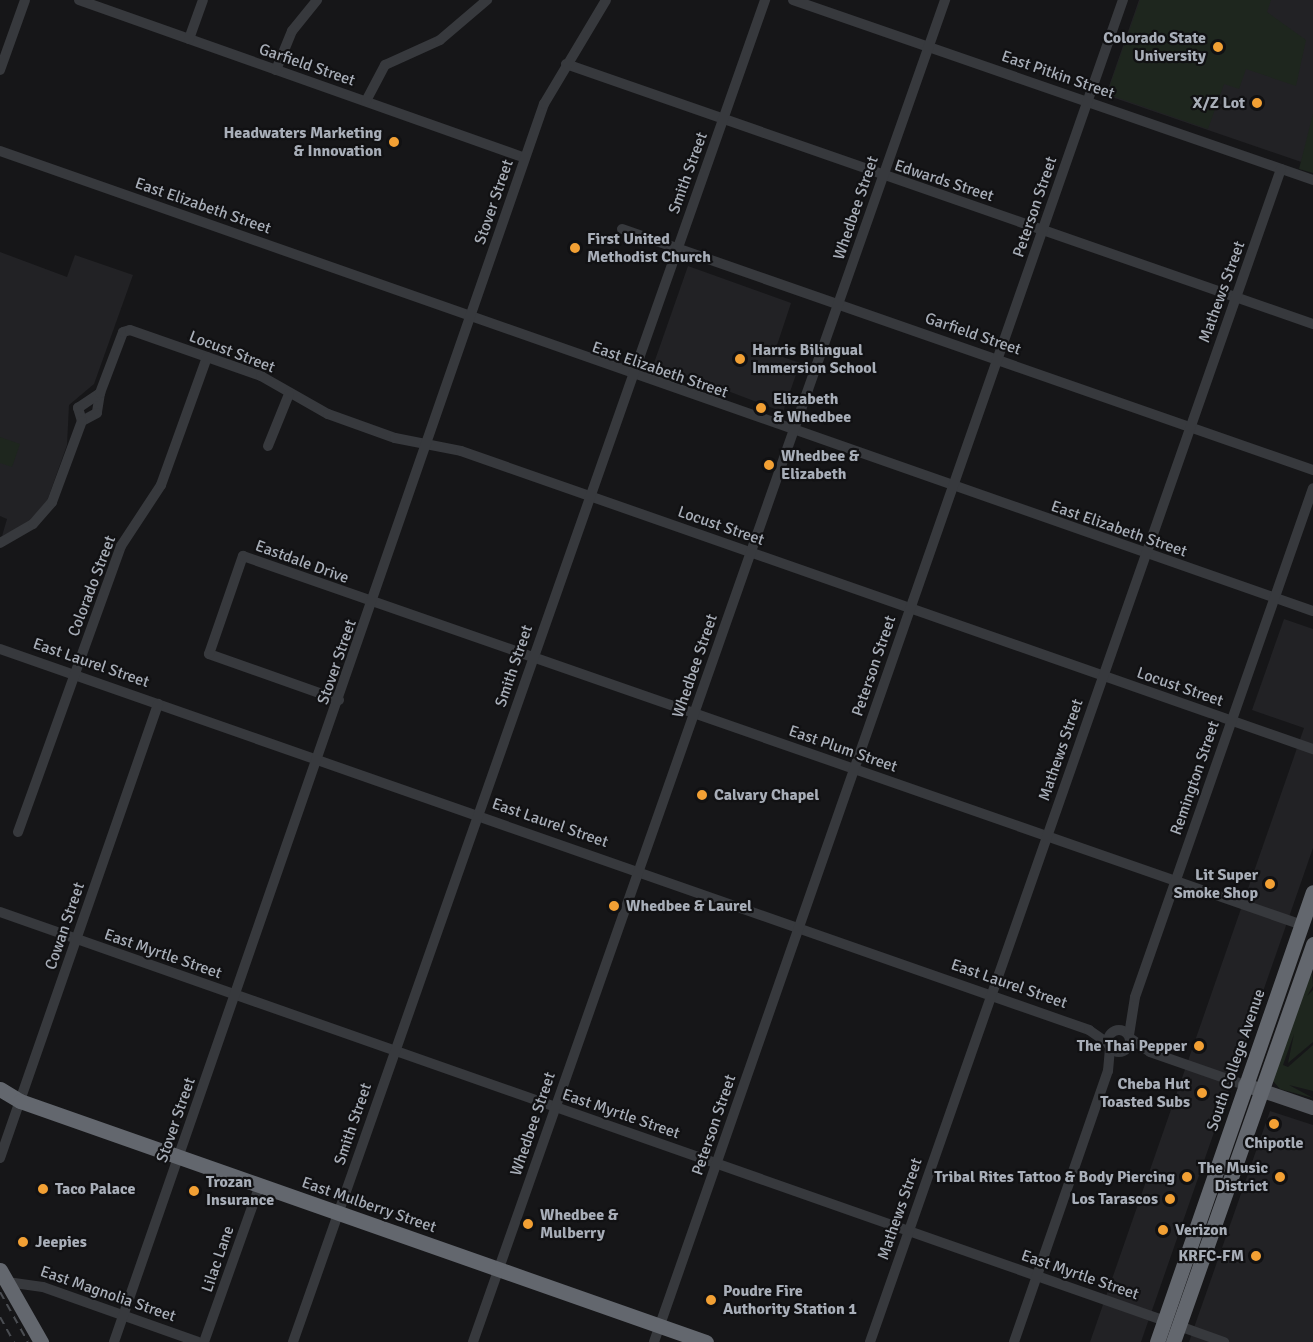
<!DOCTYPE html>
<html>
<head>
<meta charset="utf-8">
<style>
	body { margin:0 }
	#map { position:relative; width:1313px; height:1342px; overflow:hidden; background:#161618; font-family:Signika,sans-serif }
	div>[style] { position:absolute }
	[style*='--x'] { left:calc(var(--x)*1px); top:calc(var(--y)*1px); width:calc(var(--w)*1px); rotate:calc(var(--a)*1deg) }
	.built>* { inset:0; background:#222225 }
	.green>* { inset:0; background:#1e261e }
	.minor>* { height:10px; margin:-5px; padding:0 5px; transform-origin:5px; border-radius:5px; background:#37393d }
	.minor>.ring { margin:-5px; padding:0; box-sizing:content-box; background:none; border:10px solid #37393d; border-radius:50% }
	.major>* { height:14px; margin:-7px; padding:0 7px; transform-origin:7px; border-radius:7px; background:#53565c }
	.highway>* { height:15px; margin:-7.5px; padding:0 7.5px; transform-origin:7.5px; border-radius:7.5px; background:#63676e }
	.rail>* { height:2px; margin-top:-1px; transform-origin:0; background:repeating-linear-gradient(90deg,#4a4d52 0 8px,transparent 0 14px) }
	.dots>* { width:16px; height:16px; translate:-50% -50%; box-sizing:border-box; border:3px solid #111113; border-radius:50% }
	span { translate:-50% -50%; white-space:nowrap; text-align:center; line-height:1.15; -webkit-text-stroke:4.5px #111113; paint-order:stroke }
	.poi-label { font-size:16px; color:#a8aeb8; font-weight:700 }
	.right { translate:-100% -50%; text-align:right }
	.left { translate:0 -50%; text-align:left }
	.street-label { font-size:16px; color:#a8aeb8 }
</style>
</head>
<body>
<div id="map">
	<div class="built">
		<i style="clip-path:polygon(1139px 0,1313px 0,1313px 166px,1106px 95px)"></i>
		<i style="clip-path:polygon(0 252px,67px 277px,75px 255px,133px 275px,94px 384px,69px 405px,67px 445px,47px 501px,28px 523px,2px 536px,7px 519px,0 516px)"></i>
		<i style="clip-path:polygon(688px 266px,791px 303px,774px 354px,800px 363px,783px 412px,654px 363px)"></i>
		<i style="clip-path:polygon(1284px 619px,1313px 629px,1313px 848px,1141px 1342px,1090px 1342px,1304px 728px,1252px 710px)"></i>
		<i style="clip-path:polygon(1270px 1111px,1313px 1125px,1313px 1342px,1189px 1342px)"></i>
	</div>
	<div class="green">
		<i style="clip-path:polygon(1140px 0,1271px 0,1267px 12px,1306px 40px,1296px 86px,1246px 69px,1239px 89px,1224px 84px,1208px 129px,1107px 94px)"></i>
		<i style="clip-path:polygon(1313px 114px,1313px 173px,1299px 169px)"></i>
		<i style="clip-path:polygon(0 437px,20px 444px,12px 467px,0 463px)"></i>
		<i style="clip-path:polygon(1311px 966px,1313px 986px,1307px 996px,1313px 990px,1313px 1042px,1288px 1063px,1294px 1034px,1283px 1065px,1288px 1067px,1313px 1045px,1313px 1091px,1289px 1085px,1313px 1098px,1280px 1089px,1272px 1080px)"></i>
	</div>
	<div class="minor">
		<i style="--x:79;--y:0;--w:473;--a:19.5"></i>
		<i style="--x:793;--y:0;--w:550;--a:19.09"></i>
		<i style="--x:189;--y:39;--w:41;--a:-70.3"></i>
		<i style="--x:566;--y:64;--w:791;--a:19.19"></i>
		<i style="--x:0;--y:70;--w:74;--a:-70.3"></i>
		<i style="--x:276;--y:70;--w:42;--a:-67.7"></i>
		<i style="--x:292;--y:31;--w:40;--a:-51"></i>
		<i style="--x:366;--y:101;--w:41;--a:-62.2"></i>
		<i style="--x:385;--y:65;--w:60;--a:-24.4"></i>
		<i style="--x:440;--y:40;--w:62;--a:-40.4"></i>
		<i style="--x:0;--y:151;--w:1391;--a:19.31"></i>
		<i style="--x:622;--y:229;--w:732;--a:19.23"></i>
		<i style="--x:100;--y:393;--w:20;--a:99"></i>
		<i style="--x:97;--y:413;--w:17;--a:152"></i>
		<i style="--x:82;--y:421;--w:14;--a:-107"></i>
		<i style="--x:78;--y:408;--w:27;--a:-34"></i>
		<i style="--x:100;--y:393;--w:65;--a:-69.3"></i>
		<i style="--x:123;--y:332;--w:7;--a:-16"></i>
		<i style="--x:130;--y:330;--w:139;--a:19.3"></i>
		<i style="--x:261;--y:376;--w:77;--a:29.6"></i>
		<i style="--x:328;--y:414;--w:71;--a:19.7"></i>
		<i style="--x:395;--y:438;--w:67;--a:11.1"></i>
		<i style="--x:461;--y:451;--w:903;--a:19.28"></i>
		<i style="--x:268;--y:446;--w:56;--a:-68"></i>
		<i style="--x:0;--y:543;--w:38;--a:-30"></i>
		<i style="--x:33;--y:524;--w:29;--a:-49"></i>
		<i style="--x:52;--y:502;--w:86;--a:-69.7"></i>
		<i style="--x:0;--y:649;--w:1154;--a:19.28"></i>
		<i style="--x:1089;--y:1030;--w:24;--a:35"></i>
		<i style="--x:339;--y:700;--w:138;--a:-160.5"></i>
		<i style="--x:209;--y:654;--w:104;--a:-70.9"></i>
		<i style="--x:243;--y:556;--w:1121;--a:19.21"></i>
		<i style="--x:18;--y:832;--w:304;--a:-70.2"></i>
		<i style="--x:121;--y:546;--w:73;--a:-56.7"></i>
		<i style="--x:161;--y:485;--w:136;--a:-70.2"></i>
		<i style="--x:0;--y:912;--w:1235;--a:19.34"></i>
		<i class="ring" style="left:1108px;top:1030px;width:12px;height:12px"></i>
		<i style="--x:1129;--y:1035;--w:38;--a:-81"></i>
		<i style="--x:1135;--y:997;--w:539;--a:-70.72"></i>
		<i style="--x:1130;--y:1038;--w:24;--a:35"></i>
		<i style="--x:1150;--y:1052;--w:101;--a:19.2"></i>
		<i style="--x:0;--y:1158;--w:481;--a:-70.8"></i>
		<i style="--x:7;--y:1282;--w:36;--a:8"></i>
		<i style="--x:43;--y:1287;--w:164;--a:19.5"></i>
		<i style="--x:1179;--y:1326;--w:48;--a:19.6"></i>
		<i style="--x:114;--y:1342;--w:1311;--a:-70.85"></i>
		<i style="--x:544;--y:104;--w:121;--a:-59.2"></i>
		<i style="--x:204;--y:1342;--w:167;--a:-70.4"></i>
		<i style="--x:293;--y:1342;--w:1423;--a:-70.62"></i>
		<i style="--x:473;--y:1342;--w:1423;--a:-70.62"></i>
		<i style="--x:654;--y:1342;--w:1422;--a:-70.74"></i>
		<i style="--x:870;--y:1342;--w:1243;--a:-70.69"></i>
		<i style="--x:1014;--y:1342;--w:287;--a:-70.9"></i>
		<i style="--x:1108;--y:1071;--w:24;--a:-85"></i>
	</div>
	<div class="major">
		<i style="--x:1245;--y:1085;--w:72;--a:18.7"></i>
	</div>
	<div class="highway">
		<i style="--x:0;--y:1089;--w:23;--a:31"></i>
		<i style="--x:20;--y:1101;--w:727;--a:19.36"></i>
		<i style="--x:0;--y:1270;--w:83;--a:60.3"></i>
		<i style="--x:1157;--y:1342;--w:476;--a:-70.9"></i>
		<i style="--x:1173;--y:1342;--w:422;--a:-70.6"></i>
	</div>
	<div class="rail">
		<i style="--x:0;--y:1292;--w:57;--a:60.8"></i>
		<i style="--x:0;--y:1317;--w:29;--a:61"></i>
	</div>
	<div class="dots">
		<i style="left:1218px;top:47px;background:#f2a034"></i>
		<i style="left:1257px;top:103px;background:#f2a034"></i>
		<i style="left:394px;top:142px;background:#f2a034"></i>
		<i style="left:575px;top:248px;background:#f2a034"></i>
		<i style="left:740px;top:359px;background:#f2a034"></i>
		<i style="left:761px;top:408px;background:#f2a034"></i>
		<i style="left:769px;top:465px;background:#f2a034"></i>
		<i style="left:702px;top:795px;background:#f2a034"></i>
		<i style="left:1270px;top:884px;background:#f2a034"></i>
		<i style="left:614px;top:906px;background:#f2a034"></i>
		<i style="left:1199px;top:1046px;background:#f2a034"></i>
		<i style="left:1202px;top:1093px;background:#f2a034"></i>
		<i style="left:1274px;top:1124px;background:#f2a034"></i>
		<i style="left:1187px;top:1177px;background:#f2a034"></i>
		<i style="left:1280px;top:1177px;background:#f2a034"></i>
		<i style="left:43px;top:1189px;background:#f2a034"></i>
		<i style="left:194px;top:1191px;background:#f2a034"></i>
		<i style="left:1170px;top:1199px;background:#f2a034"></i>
		<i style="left:528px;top:1224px;background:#f2a034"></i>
		<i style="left:1163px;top:1230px;background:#f2a034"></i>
		<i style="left:23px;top:1242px;background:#f2a034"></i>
		<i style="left:1256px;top:1256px;background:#f2a034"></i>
		<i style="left:711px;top:1300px;background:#f2a034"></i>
	</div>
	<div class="poi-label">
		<span class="right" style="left:1206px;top:47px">Colorado State<br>University</span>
		<span class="right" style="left:1245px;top:103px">X/Z Lot</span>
		<span class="right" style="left:382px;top:142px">Headwaters Marketing<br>&amp; Innovation</span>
		<span class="left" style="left:587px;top:248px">First United<br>Methodist Church</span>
		<span class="left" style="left:752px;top:359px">Harris Bilingual<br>Immersion School</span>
		<span class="left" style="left:773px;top:408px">Elizabeth<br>&amp; Whedbee</span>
		<span class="left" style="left:781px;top:465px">Whedbee &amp;<br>Elizabeth</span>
		<span class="left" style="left:714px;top:795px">Calvary Chapel</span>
		<span class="right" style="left:1258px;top:884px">Lit Super<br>Smoke Shop</span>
		<span class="left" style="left:626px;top:906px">Whedbee &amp; Laurel</span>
		<span class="right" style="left:1187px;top:1046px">The Thai Pepper</span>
		<span class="right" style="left:1190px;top:1093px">Cheba Hut<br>Toasted Subs</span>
		<span style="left:1274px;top:1143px">Chipotle</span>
		<span class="right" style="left:1268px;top:1177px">The Music<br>District</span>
		<span class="right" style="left:1175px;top:1177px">Tribal Rites Tattoo &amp; Body Piercing</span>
		<span class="left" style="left:206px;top:1191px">Trozan<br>Insurance</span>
		<span class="left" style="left:55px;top:1189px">Taco Palace</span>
		<span class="right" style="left:1158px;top:1199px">Los Tarascos</span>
		<span class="left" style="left:540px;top:1224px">Whedbee &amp;<br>Mulberry</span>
		<span class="left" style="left:1175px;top:1230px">Verizon</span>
		<span class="left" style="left:35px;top:1242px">Jeepies</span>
		<span class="right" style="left:1244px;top:1256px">KRFC-FM</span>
		<span class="left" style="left:723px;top:1300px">Poudre Fire<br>Authority Station 1</span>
	</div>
	<div class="street-label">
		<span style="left:307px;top:65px;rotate:19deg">Garfield Street</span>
		<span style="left:1058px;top:75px;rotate:19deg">East Pitkin Street</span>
		<span style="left:688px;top:173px;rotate:-70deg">Smith Street</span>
		<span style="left:944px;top:181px;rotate:18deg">Edwards Street</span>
		<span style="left:494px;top:202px;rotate:-71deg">Stover Street</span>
		<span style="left:203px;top:206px;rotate:19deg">East Elizabeth Street</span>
		<span style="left:1035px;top:207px;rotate:-71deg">Peterson Street</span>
		<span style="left:856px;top:208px;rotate:-71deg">Whedbee Street</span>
		<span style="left:1222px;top:292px;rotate:-70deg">Mathews Street</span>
		<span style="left:973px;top:334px;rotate:19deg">Garfield Street</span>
		<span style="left:232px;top:352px;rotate:21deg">Locust Street</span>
		<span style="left:660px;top:370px;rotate:19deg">East Elizabeth Street</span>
		<span style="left:721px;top:526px;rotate:19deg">Locust Street</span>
		<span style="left:1119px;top:529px;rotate:19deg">East Elizabeth Street</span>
		<span style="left:302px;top:562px;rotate:20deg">Eastdale Drive</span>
		<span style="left:92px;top:586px;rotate:-69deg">Colorado Street</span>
		<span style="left:337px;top:662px;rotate:-71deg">Stover Street</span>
		<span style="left:91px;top:663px;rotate:19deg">East Laurel Street</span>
		<span style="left:514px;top:666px;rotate:-71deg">Smith Street</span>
		<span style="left:695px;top:666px;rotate:-71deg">Whedbee Street</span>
		<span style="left:874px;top:666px;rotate:-71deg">Peterson Street</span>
		<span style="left:1180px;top:687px;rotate:19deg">Locust Street</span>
		<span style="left:843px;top:749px;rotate:19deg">East Plum Street</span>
		<span style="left:1061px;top:750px;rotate:-71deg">Mathews Street</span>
		<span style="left:1195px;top:778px;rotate:-71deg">Remington Street</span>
		<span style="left:550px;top:823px;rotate:19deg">East Laurel Street</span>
		<span style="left:65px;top:926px;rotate:-71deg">Cowan Street</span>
		<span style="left:163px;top:954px;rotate:19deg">East Myrtle Street</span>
		<span style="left:1009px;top:984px;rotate:19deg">East Laurel Street</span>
		<span style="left:1236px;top:1060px;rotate:-71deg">South College Avenue</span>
		<span style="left:621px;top:1114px;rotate:19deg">East Myrtle Street</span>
		<span style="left:176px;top:1120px;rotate:-71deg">Stover Street</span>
		<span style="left:353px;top:1124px;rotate:-71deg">Smith Street</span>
		<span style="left:533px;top:1124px;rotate:-71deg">Whedbee Street</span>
		<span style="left:714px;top:1125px;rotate:-71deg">Peterson Street</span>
		<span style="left:369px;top:1205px;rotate:19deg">East Mulberry Street</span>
		<span style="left:900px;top:1209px;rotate:-71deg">Mathews Street</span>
		<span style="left:218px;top:1259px;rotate:-71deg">Lilac Lane</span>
		<span style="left:1080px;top:1275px;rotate:19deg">East Myrtle Street</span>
		<span style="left:108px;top:1294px;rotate:19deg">East Magnolia Street</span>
	</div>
</div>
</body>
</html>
